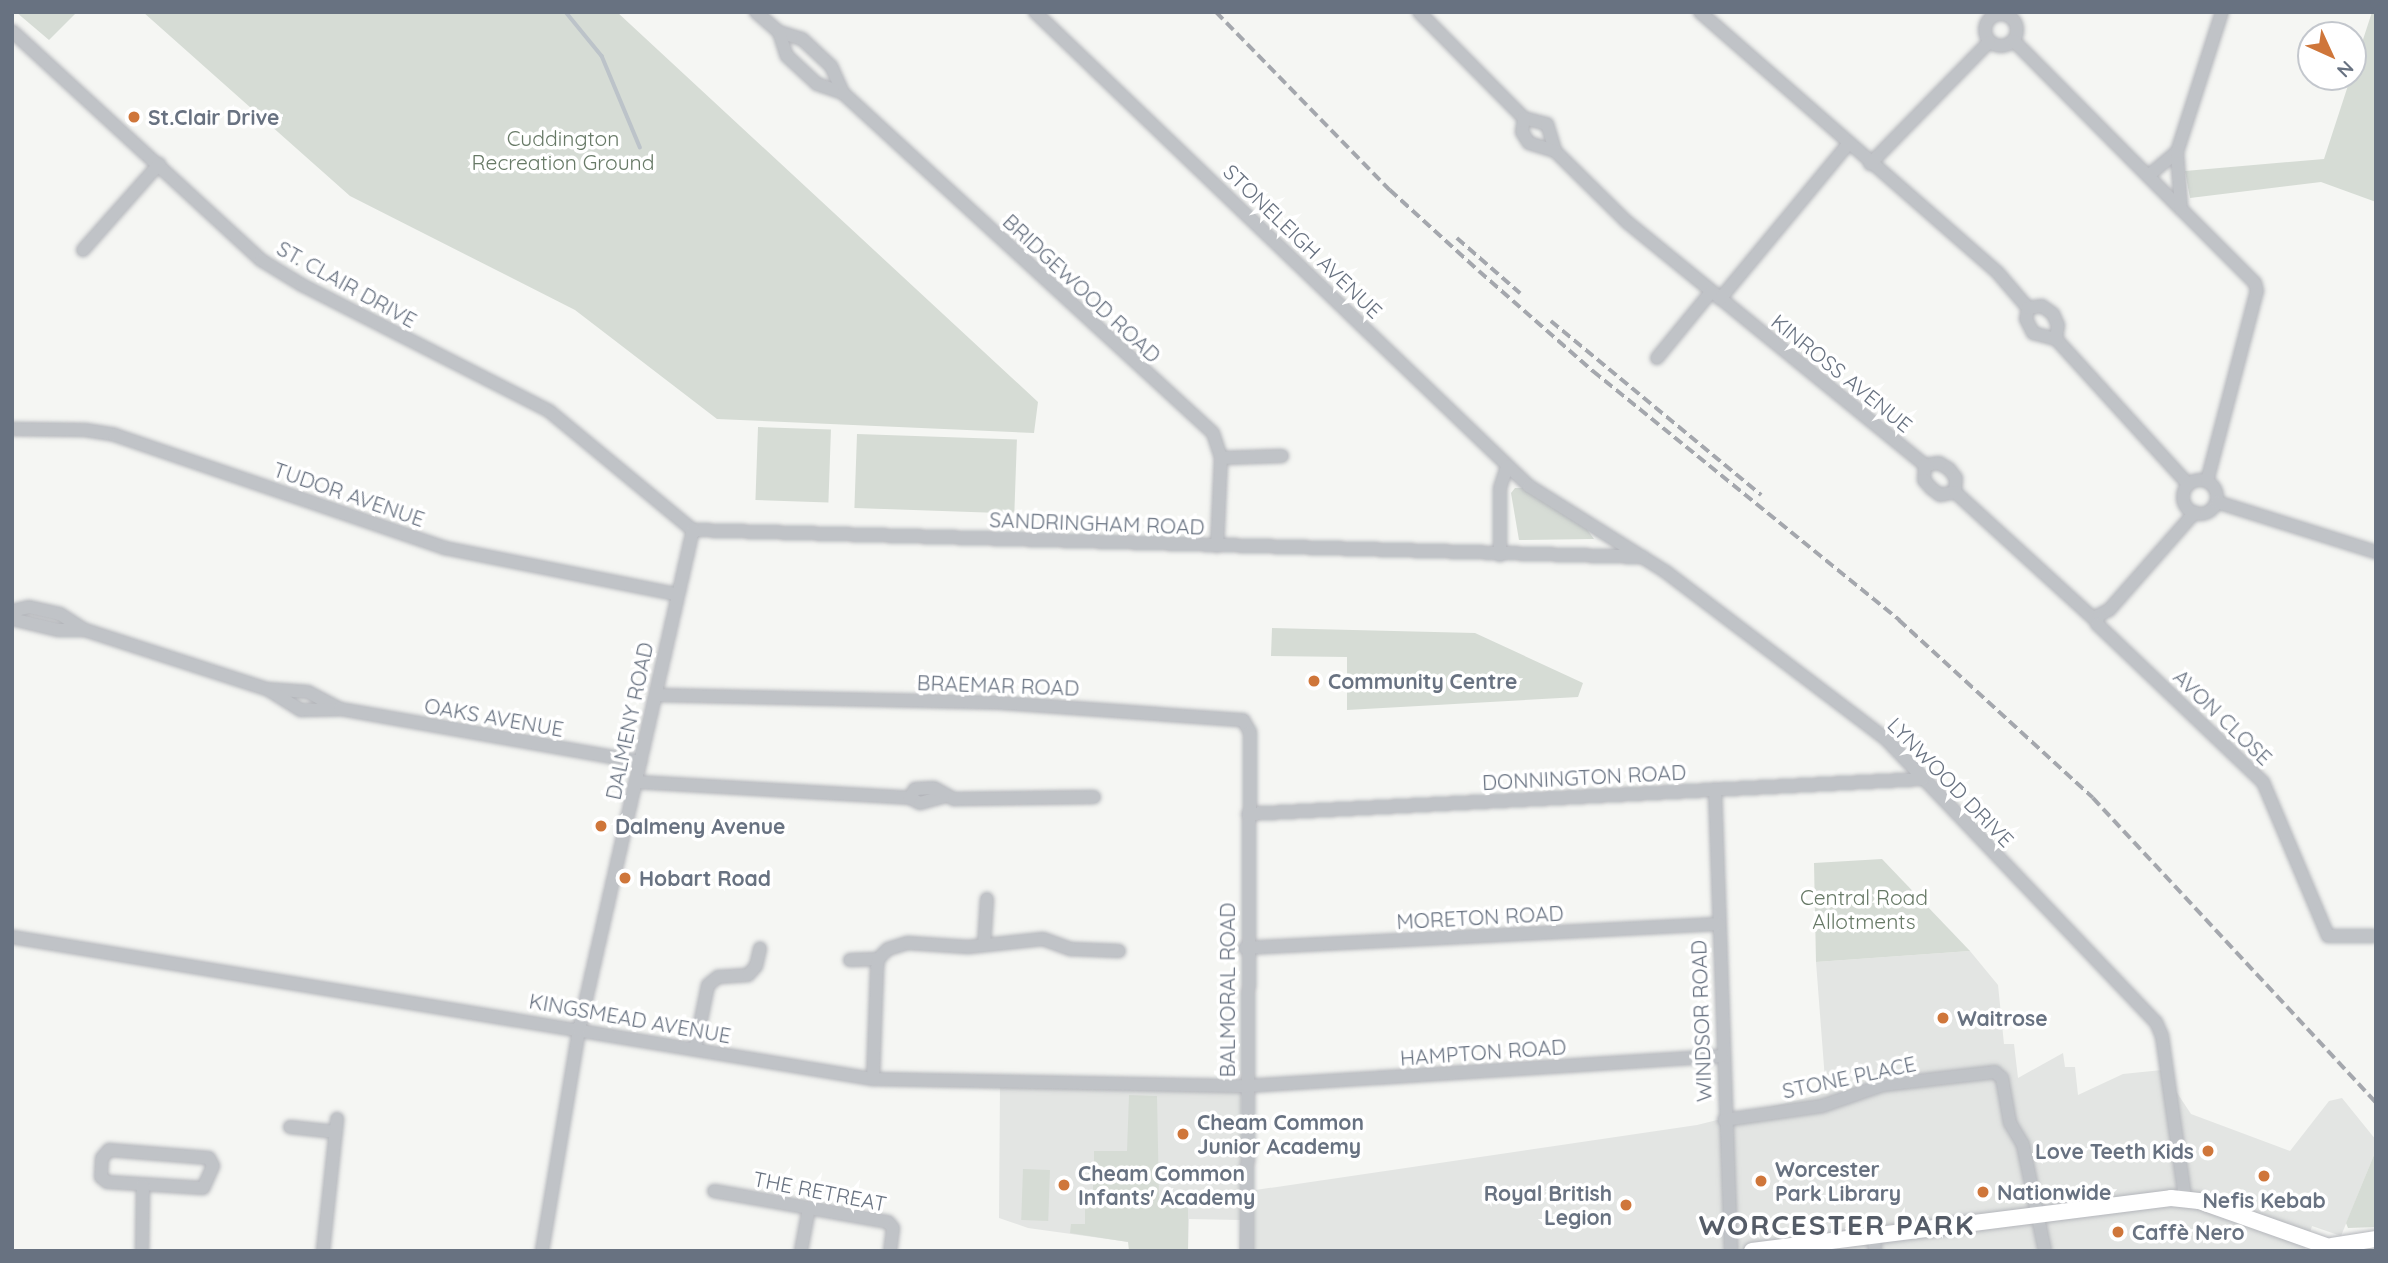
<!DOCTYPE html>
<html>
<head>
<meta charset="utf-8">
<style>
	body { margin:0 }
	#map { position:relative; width:2388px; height:1263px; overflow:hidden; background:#f5f6f3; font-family:Quicksand,sans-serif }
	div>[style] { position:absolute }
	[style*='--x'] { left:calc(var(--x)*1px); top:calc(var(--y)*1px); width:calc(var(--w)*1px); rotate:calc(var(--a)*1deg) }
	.built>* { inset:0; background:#e3e5e3 }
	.green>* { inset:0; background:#d6dcd5; transform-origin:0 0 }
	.stream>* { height:3.5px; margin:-1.75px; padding:0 1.75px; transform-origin:1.75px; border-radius:1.75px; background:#bcc3c9 }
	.roads { filter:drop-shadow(0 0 2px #b4b6bb) drop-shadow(0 0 2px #b4b6bb) }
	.minor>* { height:12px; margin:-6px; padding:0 6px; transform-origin:6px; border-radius:6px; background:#c0c3c7 }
	.minor>.ring { margin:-6px; padding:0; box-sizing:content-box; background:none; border:12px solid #c0c3c7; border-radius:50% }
	.major>* { height:16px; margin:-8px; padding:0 8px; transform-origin:8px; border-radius:8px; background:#fff }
	.rail>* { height:3.5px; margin-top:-1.75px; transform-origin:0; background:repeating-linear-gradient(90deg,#a4a7ad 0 10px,transparent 0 15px) }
	.dots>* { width:19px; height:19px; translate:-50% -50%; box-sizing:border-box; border:4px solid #fff; border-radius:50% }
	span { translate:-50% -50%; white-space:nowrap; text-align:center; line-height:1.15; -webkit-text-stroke:7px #fff; paint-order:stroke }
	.poi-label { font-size:21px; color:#687281; font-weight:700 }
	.left { translate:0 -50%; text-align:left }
	.right { translate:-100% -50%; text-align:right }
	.park-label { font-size:21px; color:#677966 }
	.street-label { font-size:21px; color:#687281 }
	.district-label { font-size:28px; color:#555c67; font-weight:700; letter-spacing:2px }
	.frame { position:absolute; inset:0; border:14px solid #687281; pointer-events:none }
	.north { position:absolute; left:2297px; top:21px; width:70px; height:70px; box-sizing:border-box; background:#fff; border:2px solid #c3c7cd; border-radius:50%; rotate:135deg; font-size:19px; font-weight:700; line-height:28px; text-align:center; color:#687281 }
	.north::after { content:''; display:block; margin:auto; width:24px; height:32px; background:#cf763a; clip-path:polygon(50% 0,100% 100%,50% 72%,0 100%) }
</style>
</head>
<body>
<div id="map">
	<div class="built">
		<i style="clip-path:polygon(1970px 951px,1998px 985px,2004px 1044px,2014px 1044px,2018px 1078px,2063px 1053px,2065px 1067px,2075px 1067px,2078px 1095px,2123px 1074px,2162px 1070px,2191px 1114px,2290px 1151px,2329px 1101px,2342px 1098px,2376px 1140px,2376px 1150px,2341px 1236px,2312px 1226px,2304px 1251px,1239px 1251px,1240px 1220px,1189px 1219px,1188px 1251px,1129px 1251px,1129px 1242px,1028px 1228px,999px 1218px,1000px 1082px,1241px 1088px,1242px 1192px,1697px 1125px,1826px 1093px,1816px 962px)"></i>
	</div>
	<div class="green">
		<i style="clip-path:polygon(16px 12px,77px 12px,49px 40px)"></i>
		<i style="clip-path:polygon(143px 12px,617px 12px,1038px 402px,1034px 433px,717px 419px,575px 310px,350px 196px)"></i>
		<i style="clip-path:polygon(2372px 12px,2376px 12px,2376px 202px,2321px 182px,2190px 198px,2185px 171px,2324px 159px)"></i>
		<i style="left:758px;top:427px;width:73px;height:73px;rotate:2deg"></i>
		<i style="left:857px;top:434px;width:160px;height:74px;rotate:2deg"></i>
		<i style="clip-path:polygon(1515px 488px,1523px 488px,1586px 528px,1594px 539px,1519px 540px,1511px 493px)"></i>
		<i style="clip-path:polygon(1272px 628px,1475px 633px,1583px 683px,1578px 697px,1347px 710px,1347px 657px,1271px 656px)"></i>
		<i style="clip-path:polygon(1882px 859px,1970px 951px,1816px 962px,1814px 863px)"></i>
		<i style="clip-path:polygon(1129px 1095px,1157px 1096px,1159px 1197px,1188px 1198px,1188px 1251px,1129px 1251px,1128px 1242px,1070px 1233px,1071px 1224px,1085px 1224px,1085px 1208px,1093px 1207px,1093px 1180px,1088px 1179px,1088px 1172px,1094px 1172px,1094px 1151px,1127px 1151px)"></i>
		<i style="clip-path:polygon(2376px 1150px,2376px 1227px,2348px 1228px,2346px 1223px)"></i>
		<i style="left:1023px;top:1169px;width:27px;height:51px;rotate:2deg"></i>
	</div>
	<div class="stream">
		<i style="--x:566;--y:12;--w:57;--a:50.7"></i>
		<i style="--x:602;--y:56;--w:99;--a:67.3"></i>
	</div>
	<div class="roads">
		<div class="minor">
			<i style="--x:756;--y:12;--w:30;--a:41"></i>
			<i style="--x:779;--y:32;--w:24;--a:17"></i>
			<i style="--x:802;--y:39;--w:40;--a:43"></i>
			<i style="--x:831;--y:66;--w:30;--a:66"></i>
			<i style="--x:1035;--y:12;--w:685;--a:43.82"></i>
			<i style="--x:1529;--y:486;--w:162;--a:32.1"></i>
			<i style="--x:1666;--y:572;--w:278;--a:37.2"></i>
			<i style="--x:1887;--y:740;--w:390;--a:46.4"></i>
			<i style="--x:2156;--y:1022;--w:15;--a:67"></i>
			<i style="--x:2162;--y:1036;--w:164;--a:81.9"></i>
			<i style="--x:1419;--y:12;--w:149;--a:45.3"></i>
			<i style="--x:1524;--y:118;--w:24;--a:15"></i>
			<i style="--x:1547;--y:124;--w:28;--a:73"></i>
			<i style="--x:1555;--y:151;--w:101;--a:44.6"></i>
			<i style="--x:1627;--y:222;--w:385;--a:39.2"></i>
			<i style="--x:1925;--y:465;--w:14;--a:-8"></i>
			<i style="--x:1939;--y:463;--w:12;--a:31"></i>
			<i style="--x:1949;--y:469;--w:11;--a:52"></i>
			<i style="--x:1956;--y:478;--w:14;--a:94"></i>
			<i style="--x:1700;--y:12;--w:396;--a:41.2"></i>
			<i style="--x:1998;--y:273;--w:46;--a:49.4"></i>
			<i style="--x:2028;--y:308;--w:11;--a:100"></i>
			<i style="--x:2026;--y:319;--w:16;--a:63"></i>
			<i style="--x:2033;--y:333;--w:24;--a:15"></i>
			<i style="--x:2056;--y:339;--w:196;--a:47.7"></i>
			<i class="ring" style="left:1985px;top:14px;width:20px;height:20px"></i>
			<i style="--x:12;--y:31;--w:338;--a:42.6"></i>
			<i style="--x:261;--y:260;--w:48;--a:31.4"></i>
			<i style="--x:302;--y:285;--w:277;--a:27"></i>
			<i style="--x:549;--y:411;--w:187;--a:39.6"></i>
			<i style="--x:779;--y:32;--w:25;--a:72"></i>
			<i style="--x:787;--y:56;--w:41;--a:43"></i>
			<i style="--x:817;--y:84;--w:28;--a:19"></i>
			<i style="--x:843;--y:93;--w:502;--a:42.58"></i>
			<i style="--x:1213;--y:433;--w:26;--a:72"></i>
			<i style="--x:1221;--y:458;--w:88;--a:92.6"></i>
			<i style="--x:2014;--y:41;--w:237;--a:45.2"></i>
			<i style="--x:1524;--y:118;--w:14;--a:98"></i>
			<i style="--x:1522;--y:132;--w:13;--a:58"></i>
			<i style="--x:1529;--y:143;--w:27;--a:17"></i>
			<i style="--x:1870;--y:164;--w:170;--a:-45.7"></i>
			<i style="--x:2148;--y:176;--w:38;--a:-40"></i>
			<i style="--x:83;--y:250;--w:115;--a:-48.5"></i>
			<i style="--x:1720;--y:299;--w:201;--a:-50.4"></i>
			<i style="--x:2028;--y:308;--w:14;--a:-8"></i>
			<i style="--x:2042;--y:306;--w:14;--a:36"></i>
			<i style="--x:2053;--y:314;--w:12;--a:66"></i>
			<i style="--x:2058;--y:325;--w:14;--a:98"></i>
			<i style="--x:1657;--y:358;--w:85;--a:-50.7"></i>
			<i style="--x:12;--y:429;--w:73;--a:0.8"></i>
			<i style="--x:85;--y:430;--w:30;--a:9"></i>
			<i style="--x:115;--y:435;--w:349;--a:18.9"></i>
			<i style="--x:445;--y:548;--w:236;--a:11.3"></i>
			<i style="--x:1221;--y:458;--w:61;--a:-1.9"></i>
			<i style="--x:1925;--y:465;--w:15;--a:94"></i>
			<i style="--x:1924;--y:480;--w:11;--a:49"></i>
			<i style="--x:1931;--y:488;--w:11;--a:38"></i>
			<i style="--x:1940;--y:495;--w:15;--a:-11"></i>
			<i class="ring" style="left:2183px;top:480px;width:22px;height:22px"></i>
			<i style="--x:2207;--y:481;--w:196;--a:-75.3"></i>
			<i style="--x:2257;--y:291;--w:8;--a:-104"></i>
			<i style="--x:2255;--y:283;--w:105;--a:-135"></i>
			<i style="--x:2181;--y:209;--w:57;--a:-94"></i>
			<i style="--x:2177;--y:152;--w:147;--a:-72.2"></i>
			<i style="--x:1955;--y:492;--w:187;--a:42.4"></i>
			<i style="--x:2093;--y:618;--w:18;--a:-27"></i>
			<i style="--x:2109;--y:610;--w:130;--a:-48.7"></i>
			<i style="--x:2217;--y:502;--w:167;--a:17.5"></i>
			<i style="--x:693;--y:530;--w:950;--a:1.63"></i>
			<i style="--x:1500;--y:555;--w:67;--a:-90"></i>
			<i style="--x:1500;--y:488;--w:23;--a:-72"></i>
			<i style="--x:12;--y:611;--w:17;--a:-13"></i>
			<i style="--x:29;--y:607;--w:32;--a:13"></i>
			<i style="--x:60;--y:614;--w:30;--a:33"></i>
			<i style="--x:85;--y:630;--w:191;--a:18"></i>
			<i style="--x:267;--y:689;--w:41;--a:4.2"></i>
			<i style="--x:308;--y:692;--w:36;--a:28"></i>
			<i style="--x:2098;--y:618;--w:6;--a:99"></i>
			<i style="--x:2097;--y:624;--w:229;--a:43.6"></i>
			<i style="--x:2263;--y:782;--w:167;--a:67.1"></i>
			<i style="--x:2328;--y:936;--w:46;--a:0"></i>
			<i style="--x:12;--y:619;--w:47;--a:13.4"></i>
			<i style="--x:58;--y:630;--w:26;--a:0"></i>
			<i style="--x:267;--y:689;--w:40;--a:32"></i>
			<i style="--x:301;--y:710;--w:39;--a:-1"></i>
			<i style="--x:340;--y:709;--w:305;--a:10"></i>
			<i style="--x:656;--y:695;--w:347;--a:1.3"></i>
			<i style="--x:1003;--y:703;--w:241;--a:4.1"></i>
			<i style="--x:1243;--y:720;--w:14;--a:60"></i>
			<i style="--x:1250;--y:732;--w:519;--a:90.33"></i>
			<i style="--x:636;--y:782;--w:274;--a:3.3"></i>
			<i style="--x:910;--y:798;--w:11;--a:27"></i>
			<i style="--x:920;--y:803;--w:24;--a:-15"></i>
			<i style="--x:1715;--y:789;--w:462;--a:88"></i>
			<i style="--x:910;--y:798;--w:10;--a:-61"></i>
			<i style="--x:915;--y:789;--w:19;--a:-3"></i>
			<i style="--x:934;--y:788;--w:23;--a:29"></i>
			<i style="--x:954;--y:799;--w:140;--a:-0.8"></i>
			<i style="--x:1248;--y:814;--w:676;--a:-2.97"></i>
			<i style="--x:12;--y:937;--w:873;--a:9.37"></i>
			<i style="--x:873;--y:1079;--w:374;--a:1.1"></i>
			<i style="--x:1247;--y:1086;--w:476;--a:-3.6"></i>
			<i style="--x:984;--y:945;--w:46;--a:-86.3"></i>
			<i style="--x:1245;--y:948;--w:473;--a:-2.9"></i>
			<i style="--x:850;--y:960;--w:28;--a:-2"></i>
			<i style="--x:695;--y:1049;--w:65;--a:-78.5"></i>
			<i style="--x:708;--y:985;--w:13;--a:-39"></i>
			<i style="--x:718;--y:977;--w:30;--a:-4"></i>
			<i style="--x:748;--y:975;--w:12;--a:-48"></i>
			<i style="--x:756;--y:966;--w:18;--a:-77"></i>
			<i style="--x:873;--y:1079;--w:110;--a:-87.9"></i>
			<i style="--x:877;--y:969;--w:10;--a:-84"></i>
			<i style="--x:878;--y:959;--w:14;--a:-45"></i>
			<i style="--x:888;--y:949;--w:21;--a:-17"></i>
			<i style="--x:908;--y:943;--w:60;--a:3.8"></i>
			<i style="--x:968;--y:947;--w:75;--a:-6.1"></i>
			<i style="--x:1043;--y:939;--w:30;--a:20"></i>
			<i style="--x:1071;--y:949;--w:48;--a:2.4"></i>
			<i style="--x:1724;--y:1120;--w:99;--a:-8.1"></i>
			<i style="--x:1822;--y:1106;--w:65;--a:-19"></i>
			<i style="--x:1883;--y:1085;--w:113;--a:-6.6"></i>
			<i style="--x:1995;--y:1072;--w:9;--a:41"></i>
			<i style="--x:2002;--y:1078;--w:46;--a:79.9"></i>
			<i style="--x:2010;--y:1123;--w:26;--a:59"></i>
			<i style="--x:2023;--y:1145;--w:108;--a:78.3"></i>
			<i style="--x:290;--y:1127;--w:46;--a:6.2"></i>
			<i style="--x:109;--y:1150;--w:100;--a:4.6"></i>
			<i style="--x:209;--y:1158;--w:9;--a:63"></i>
			<i style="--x:213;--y:1166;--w:24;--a:114"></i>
			<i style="--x:203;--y:1188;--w:96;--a:-176.4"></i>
			<i style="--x:107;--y:1182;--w:8;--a:-140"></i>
			<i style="--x:101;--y:1177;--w:19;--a:-87"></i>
			<i style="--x:102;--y:1158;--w:11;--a:-49"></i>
			<i style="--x:714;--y:1191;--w:177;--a:10.1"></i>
			<i style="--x:888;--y:1222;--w:8;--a:50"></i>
			<i style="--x:893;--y:1228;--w:23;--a:97"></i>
			<i style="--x:1874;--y:1237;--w:14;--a:86"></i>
			<i style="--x:142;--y:1251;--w:65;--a:-89.1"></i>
			<i style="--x:323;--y:1251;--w:133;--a:-83.9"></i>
			<i style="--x:542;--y:1251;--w:224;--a:-80.5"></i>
			<i style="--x:579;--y:1030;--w:513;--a:-77.16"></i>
			<i style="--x:801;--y:1251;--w:44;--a:-79.5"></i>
		</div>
		<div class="major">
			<i style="--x:2332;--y:1246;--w:45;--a:-9"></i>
			<i style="--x:1752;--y:1251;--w:422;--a:-7.2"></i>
			<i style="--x:2171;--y:1198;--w:28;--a:6"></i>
			<i style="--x:2199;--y:1201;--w:150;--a:19.5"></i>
		</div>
	</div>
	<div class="rail">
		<i style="--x:1216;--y:12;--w:249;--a:45.7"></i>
		<i style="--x:1390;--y:190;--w:120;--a:42.3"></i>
		<i style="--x:1479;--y:271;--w:152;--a:41.3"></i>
		<i style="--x:1593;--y:371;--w:395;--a:39.1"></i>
		<i style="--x:1899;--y:620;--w:263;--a:42.5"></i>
		<i style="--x:2093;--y:798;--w:416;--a:47.1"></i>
		<i style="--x:1457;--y:238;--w:84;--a:41.1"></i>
		<i style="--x:1551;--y:321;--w:273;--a:39.6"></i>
	</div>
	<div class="dots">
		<i style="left:134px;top:117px;background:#cf763a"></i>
		<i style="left:1314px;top:681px;background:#cf763a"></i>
		<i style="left:601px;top:826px;background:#cf763a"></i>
		<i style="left:625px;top:878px;background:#cf763a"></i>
		<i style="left:1943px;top:1018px;background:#cf763a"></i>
		<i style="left:1183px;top:1134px;background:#cf763a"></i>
		<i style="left:2208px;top:1151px;background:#cf763a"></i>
		<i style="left:2264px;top:1176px;background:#cf763a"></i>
		<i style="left:1761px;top:1181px;background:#cf763a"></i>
		<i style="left:1064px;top:1185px;background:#cf763a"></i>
		<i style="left:1983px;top:1192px;background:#cf763a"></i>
		<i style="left:1626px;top:1205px;background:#cf763a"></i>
		<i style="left:2118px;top:1232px;background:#cf763a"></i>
	</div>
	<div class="poi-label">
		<span class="left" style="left:148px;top:117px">St.Clair Drive</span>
		<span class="left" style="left:1328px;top:681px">Community Centre</span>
		<span class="left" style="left:615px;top:826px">Dalmeny Avenue</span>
		<span class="left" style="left:639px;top:878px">Hobart Road</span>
		<span class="left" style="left:1957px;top:1018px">Waitrose</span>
		<span class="left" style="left:1197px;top:1134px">Cheam Common<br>Junior Academy</span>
		<span class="right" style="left:2194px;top:1151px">Love Teeth Kids</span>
		<span class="left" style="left:1775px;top:1181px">Worcester<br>Park Library</span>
		<span class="left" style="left:1078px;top:1185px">Cheam Common<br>Infants' Academy</span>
		<span class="left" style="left:1997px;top:1192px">Nationwide</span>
		<span class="right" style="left:1612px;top:1205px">Royal British<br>Legion</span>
		<span style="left:2264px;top:1200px">Nefis Kebab</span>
		<span class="left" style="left:2132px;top:1232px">Caffè Nero</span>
	</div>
	<div class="park-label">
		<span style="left:563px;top:150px">Cuddington<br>Recreation Ground</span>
		<span style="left:1864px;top:909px">Central Road<br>Allotments</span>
	</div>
	<div class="street-label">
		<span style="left:1303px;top:241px;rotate:44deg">STONELEIGH AVENUE</span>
		<span style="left:347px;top:284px;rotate:29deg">ST. CLAIR DRIVE</span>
		<span style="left:1082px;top:288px;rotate:43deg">BRIDGEWOOD ROAD</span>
		<span style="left:1842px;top:373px;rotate:39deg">KINROSS AVENUE</span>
		<span style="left:349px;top:494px;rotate:19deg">TUDOR AVENUE</span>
		<span style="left:1097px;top:523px;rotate:2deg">SANDRINGHAM ROAD</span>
		<span style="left:998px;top:685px;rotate:2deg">BRAEMAR ROAD</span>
		<span style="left:494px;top:717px;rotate:10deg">OAKS AVENUE</span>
		<span style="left:2223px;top:717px;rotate:44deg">AVON CLOSE</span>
		<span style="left:629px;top:721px;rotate:-78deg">DALMENY ROAD</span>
		<span style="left:1584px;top:777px;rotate:-3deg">DONNINGTON ROAD</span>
		<span style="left:1951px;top:782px;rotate:46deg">LYNWOOD DRIVE</span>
		<span style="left:1480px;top:917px;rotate:-3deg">MORETON ROAD</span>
		<span style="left:1227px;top:990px;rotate:-90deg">BALMORAL ROAD</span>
		<span style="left:630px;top:1018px;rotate:10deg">KINGSMEAD AVENUE</span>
		<span style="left:1701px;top:1021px;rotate:-92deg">WINDSOR ROAD</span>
		<span style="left:1483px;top:1052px;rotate:-4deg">HAMPTON ROAD</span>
		<span style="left:1849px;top:1077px;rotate:-12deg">STONE PLACE</span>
		<span style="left:820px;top:1191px;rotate:11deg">THE RETREAT</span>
	</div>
	<div class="district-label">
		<span style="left:1837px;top:1225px">WORCESTER PARK</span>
	</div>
	<div class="frame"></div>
	<div class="north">N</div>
</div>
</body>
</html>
